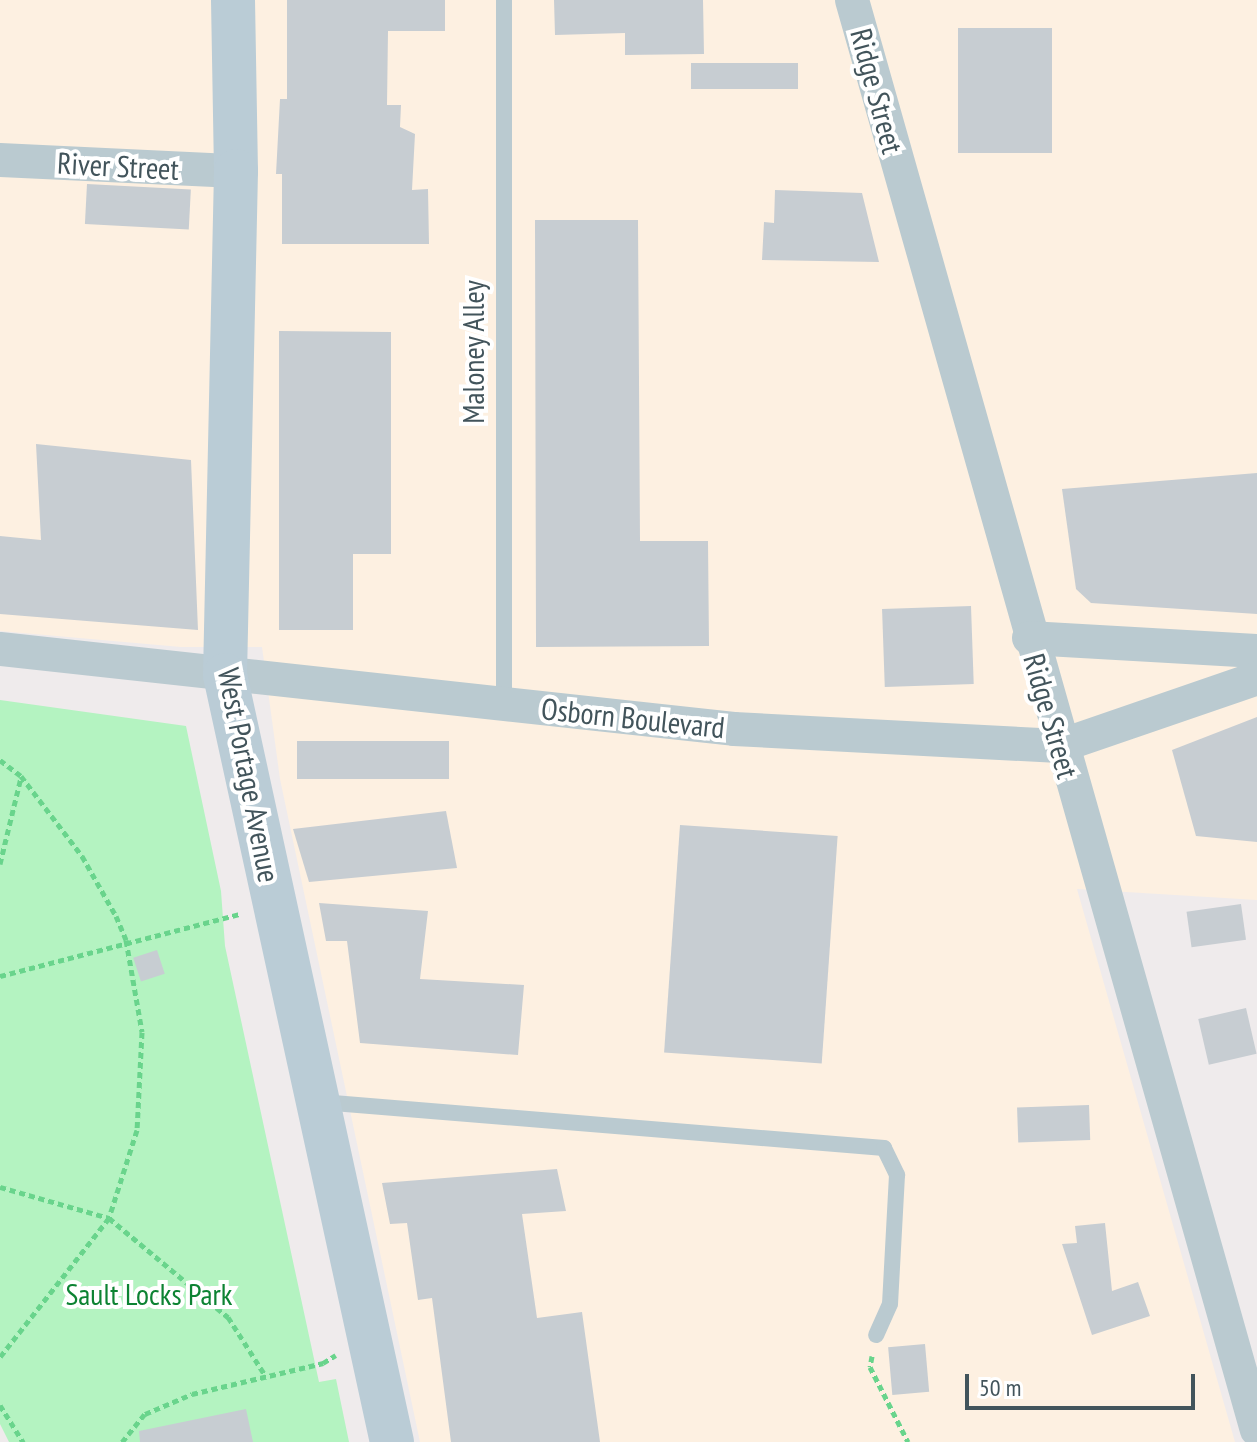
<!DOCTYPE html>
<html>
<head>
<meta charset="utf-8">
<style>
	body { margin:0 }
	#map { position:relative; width:1257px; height:1442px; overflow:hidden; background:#efebec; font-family:"PT Sans Narrow",sans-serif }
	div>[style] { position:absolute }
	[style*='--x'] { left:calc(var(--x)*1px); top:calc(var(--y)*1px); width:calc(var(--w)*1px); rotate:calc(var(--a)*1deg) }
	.commercial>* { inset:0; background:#fdf0e1 }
	.green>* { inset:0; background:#b4f3c1 }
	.building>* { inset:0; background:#c7cdd2; transform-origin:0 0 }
	.path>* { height:5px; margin-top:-2.5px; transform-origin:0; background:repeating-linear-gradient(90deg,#69d48c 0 6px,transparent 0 10px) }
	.lane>* { height:16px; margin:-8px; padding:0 8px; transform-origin:8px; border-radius:8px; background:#bacad0 }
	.street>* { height:34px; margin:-17px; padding:0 17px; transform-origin:17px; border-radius:17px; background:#bacad0 }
	.secondary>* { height:44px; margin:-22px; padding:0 22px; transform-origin:22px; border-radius:22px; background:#baccd6 }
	span { translate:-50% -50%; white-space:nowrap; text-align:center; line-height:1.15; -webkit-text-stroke:8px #fff; paint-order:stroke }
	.street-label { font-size:30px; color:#42545b }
	.park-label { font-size:30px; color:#0d8333 }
	.scale { position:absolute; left:965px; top:1374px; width:230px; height:36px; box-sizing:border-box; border:4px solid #42545b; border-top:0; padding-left:10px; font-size:24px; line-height:28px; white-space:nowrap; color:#42545b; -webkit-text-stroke:6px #fff; paint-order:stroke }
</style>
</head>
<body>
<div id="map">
	<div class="commercial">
		<i style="clip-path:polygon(0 0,1257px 0,1257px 900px,1077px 889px,1235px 1442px,420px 1442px,280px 779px,262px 647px,181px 647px,0 631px)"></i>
	</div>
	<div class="green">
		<i style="clip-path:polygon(0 700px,186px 726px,221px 891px,225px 946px,319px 1382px,336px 1379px,349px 1442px,9px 1442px,0 1424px)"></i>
	</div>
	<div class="building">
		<i style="clip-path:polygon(287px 0,445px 0,445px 31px,388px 31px,387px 105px,401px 105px,400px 127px,415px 134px,412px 190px,428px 189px,429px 244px,282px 244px,282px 174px,276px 174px,280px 99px,287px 99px)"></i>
		<i style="clip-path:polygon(554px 0,703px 0,704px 54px,625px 55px,625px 33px,555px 35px)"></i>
		<i style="left:958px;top:28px;width:94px;height:125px"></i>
		<i style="left:798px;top:63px;width:26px;height:107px;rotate:90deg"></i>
		<i style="left:87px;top:184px;width:104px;height:40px;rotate:3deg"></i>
		<i style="clip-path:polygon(775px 190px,862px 193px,879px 262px,762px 260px,764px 222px,774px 223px)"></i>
		<i style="clip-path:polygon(535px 220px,638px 220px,640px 541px,708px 541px,709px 646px,536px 647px)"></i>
		<i style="clip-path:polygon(279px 331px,391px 332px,391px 554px,353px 554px,353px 630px,279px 630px)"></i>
		<i style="clip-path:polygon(36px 444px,191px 460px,198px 630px,0 614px,0 536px,41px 540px)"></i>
		<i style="clip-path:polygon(1257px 473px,1257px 614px,1091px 603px,1076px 589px,1062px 489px)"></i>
		<i style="left:971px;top:606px;width:78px;height:89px;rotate:88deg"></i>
		<i style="clip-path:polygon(1257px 717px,1257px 842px,1196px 836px,1172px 750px)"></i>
		<i style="left:297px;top:741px;width:152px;height:38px"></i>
		<i style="clip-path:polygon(446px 811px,457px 868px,309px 882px,293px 829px)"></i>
		<i style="left:680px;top:825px;width:158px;height:228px;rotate:4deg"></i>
		<i style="clip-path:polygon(319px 903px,428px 911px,420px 979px,524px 985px,518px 1055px,360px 1043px,347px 941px,326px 941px)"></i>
		<i style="left:1241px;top:904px;width:36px;height:55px;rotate:82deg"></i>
		<i style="left:157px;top:950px;width:25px;height:25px;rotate:72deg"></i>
		<i style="left:1246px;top:1008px;width:47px;height:49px;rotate:77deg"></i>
		<i style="left:1089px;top:1105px;width:35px;height:72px;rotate:88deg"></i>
		<i style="clip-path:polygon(557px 1169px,566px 1211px,522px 1214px,537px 1318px,582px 1312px,600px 1442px,451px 1442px,432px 1298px,418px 1300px,407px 1223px,390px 1224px,382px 1183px)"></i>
		<i style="clip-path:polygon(1105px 1223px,1112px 1291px,1138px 1282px,1150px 1316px,1092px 1335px,1062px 1244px,1077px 1243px,1075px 1226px)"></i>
		<i style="left:925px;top:1344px;width:48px;height:37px;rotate:85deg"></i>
		<i style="clip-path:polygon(246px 1409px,253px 1442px,140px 1442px,139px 1431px)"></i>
	</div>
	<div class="path">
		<i style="--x:0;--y:760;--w:26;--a:37"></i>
		<i style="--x:21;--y:776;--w:101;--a:52.7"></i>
		<i style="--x:82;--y:856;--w:69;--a:60.5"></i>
		<i style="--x:116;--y:916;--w:26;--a:67"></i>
		<i style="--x:126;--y:940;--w:93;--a:80.1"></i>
		<i style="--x:142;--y:1032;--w:98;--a:92.9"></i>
		<i style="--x:137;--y:1130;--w:92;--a:107.7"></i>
		<i style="--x:109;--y:1218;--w:177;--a:128.1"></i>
		<i style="--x:0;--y:864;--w:89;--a:-76.4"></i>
		<i style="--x:0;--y:976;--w:248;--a:-14.5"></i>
		<i style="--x:0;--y:1187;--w:113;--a:15.9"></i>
		<i style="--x:109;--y:1218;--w:155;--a:39.8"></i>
		<i style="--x:228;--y:1317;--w:69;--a:57.5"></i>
		<i style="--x:872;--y:1356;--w:11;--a:100"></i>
		<i style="--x:870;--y:1367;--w:84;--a:63.1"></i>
		<i style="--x:0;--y:1405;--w:44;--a:58.1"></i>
		<i style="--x:122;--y:1442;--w:36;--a:-51"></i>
		<i style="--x:145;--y:1414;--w:51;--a:-23.1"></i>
		<i style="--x:192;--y:1394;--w:135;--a:-13.3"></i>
		<i style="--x:323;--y:1363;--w:15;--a:-32"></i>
	</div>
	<div class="lane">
		<i style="--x:504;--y:703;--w:703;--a:-90"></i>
		<i style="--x:321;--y:1102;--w:565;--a:4.67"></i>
		<i style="--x:884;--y:1148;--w:30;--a:64"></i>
		<i style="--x:897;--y:1175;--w:129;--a:93.1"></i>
		<i style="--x:890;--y:1304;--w:34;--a:114"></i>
	</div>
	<div class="street">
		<i style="--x:852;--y:0;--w:1486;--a:74.19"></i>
		<i style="--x:0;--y:160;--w:236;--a:2.7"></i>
		<i style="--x:1029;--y:638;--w:228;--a:3.3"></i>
		<i style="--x:0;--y:649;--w:738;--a:6.22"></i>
		<i style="--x:734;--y:729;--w:326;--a:3"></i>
		<i style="--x:1060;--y:746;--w:208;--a:-19"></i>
	</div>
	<div class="secondary">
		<i style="--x:233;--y:0;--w:171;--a:89"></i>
		<i style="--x:236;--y:171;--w:504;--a:91.25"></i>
		<i style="--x:225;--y:675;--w:785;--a:77.72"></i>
	</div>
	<div class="street-label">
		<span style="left:877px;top:91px;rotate:75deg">Ridge Street</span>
		<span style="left:118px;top:166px;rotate:3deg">River Street</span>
		<span style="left:473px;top:352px;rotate:-90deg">Maloney Alley</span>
		<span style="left:1051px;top:716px;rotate:74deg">Ridge Street</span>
		<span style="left:633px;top:718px;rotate:6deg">Osborn Boulevard</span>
		<span style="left:249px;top:775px;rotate:79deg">West Portage Avenue</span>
	</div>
	<div class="park-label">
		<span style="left:149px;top:1294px">Sault Locks Park</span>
	</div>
	<div class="scale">50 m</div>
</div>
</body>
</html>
